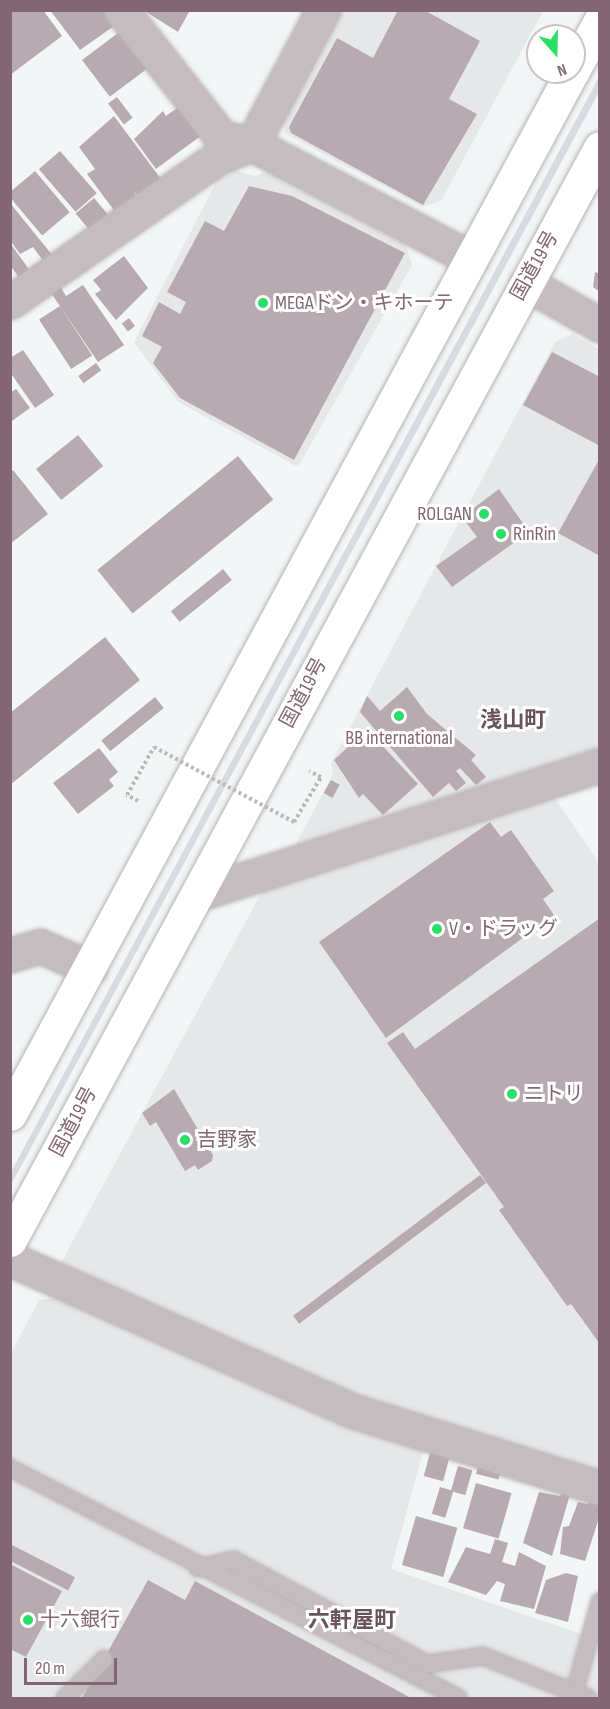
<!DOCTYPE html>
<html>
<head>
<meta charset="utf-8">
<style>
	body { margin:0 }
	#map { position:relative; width:610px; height:1709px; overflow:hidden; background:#f3f6f6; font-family:"Sofia Sans Condensed","Noto Sans JP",sans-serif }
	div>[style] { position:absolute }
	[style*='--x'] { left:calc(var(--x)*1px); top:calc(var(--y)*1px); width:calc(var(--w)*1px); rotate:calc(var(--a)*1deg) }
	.built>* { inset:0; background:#e6e7e8 }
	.green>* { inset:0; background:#d7dae0 }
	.building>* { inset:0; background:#b7aab0; transform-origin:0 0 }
	.path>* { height:4px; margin-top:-2px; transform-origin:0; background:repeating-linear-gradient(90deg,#bdb7b9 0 3px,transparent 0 6px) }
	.roads { filter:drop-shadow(0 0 2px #b9b2b5) drop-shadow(0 0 2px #b9b2b5) }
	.service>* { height:16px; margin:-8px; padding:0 8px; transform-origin:8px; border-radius:8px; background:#c5bcc0 }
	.minor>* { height:33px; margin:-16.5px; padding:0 16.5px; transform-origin:16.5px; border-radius:16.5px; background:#c5bcc0 }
	.trunk>* { height:33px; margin:-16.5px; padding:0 16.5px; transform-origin:16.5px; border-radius:16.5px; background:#fff }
	.path-bridge>* { height:4px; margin-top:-2px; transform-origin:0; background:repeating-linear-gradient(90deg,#bdb7b9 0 3px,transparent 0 6px) }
	.dots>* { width:16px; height:16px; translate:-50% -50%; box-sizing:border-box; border:3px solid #fff; border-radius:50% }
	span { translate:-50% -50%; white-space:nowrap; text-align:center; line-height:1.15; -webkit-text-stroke:6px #fff; paint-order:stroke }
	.street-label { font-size:20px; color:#836673 }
	.poi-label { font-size:20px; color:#836673 }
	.left { translate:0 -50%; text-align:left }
	.right { translate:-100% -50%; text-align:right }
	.quarter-label { font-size:22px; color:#69535d; font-weight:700 }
	.frame { position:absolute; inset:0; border:12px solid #836673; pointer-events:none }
	.north { position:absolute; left:526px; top:24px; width:60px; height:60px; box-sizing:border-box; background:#fff; border:2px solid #cdc2c7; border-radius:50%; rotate:160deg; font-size:16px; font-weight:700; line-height:24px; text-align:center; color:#836673 }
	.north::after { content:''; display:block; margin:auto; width:21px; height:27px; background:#29df64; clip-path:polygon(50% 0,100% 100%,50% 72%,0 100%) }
	.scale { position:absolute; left:24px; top:1658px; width:93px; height:27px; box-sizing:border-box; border:3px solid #836673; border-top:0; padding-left:8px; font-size:18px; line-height:21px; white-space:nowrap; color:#836673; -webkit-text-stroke:4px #fff; paint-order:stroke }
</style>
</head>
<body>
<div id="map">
	<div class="built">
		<i style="clip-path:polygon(340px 11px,543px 11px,441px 201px,422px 207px,286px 134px,282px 117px)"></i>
		<i style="clip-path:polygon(224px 167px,255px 176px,269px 171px,406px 245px,412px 265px,298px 467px,178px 402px,134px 342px)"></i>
		<i style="clip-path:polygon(572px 334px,599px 349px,599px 747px,295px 846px,333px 774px,331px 763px,555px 342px)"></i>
		<i style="clip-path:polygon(552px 794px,599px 863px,599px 1480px,443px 1432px,55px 1274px,265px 886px)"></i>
		<i style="clip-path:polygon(69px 1297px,425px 1445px,391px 1569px,599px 1640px,599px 1698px,11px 1698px,11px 1353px,39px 1300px)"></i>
	</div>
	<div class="green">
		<i style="clip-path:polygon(599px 77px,599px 92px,11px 1185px,11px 1172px)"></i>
	</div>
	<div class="building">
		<i style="clip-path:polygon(10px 10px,43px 10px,62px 36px,10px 75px)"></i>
		<i style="clip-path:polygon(50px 10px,108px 10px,114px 26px,80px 50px)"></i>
		<i style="clip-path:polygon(143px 10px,190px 10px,178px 32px)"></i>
		<i style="clip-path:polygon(398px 10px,424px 10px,480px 41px,449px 99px,477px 114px,423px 205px,291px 133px,289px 127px,337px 38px,373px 58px)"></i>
		<i style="left:122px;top:30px;width:46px;height:50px;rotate:53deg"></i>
		<i style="left:117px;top:97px;width:26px;height:11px;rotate:53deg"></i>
		<i style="clip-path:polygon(184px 103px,206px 132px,156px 169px,134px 139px,163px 111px,166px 116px)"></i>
		<i style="clip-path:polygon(114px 116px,161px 179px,140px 195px,134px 192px,137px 197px,116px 213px,87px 174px,95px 169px,79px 147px)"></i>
		<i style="left:60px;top:151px;width:56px;height:28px;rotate:49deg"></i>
		<i style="left:35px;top:171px;width:54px;height:36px;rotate:50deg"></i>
		<i style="clip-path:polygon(249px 186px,292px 196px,405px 253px,294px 460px,180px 398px,153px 363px,162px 347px,142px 336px,159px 302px,180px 314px,186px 302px,167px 292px,205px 221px,224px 231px)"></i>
		<i style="left:94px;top:198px;width:23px;height:24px;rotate:50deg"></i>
		<i style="clip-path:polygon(10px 203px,53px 256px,44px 262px,33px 247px,20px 254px,10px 240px)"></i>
		<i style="clip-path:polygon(10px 243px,31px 272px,20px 279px,10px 265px)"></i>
		<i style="clip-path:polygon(124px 256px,148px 288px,116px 320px,95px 294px,101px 290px,93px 280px)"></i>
		<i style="clip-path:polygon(595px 272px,600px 274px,600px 292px,593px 287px)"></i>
		<i style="clip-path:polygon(56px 280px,66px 296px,83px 285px,124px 345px,98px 362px,47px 287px)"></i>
		<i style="left:60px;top:306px;width:59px;height:25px;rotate:57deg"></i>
		<i style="left:129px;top:318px;width:10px;height:9px;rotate:53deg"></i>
		<i style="clip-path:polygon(23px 350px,54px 395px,35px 408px,10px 372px,10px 358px)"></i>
		<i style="clip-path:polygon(552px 352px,600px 377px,600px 446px,523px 405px)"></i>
		<i style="left:96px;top:363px;width:9px;height:22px;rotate:54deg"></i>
		<i style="clip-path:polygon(16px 389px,30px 408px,12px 421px,10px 393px)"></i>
		<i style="left:78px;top:435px;width:40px;height:54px;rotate:51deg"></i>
		<i style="left:238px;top:456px;width:56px;height:181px;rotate:51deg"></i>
		<i style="clip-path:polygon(600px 458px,600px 556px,558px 533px)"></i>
		<i style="clip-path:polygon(13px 470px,48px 514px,10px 544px,10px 472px)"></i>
		<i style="clip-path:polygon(499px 489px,529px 532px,452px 587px,436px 566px,477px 537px,462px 517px)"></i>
		<i style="left:223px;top:569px;width:14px;height:67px;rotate:51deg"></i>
		<i style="clip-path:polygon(105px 637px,140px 680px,10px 785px,10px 713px)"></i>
		<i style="clip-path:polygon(407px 687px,427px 714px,476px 755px,471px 760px,486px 777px,476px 785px,460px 768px,456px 771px,466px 783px,456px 791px,449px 783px,433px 797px,360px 712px,367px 696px,380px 711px)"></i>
		<i style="left:155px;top:697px;width:14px;height:69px;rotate:51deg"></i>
		<i style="clip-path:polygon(367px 729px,418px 784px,383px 815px,363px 794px,359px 798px,334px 760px)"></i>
		<i style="clip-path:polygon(99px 748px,118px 772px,109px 780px,114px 786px,78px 814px,53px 783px)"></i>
		<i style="left:331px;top:780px;width:10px;height:15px;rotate:29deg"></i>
		<i style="clip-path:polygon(490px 822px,501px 837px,511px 830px,554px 891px,543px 899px,554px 915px,386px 1038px,319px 942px)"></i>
		<i style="clip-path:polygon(600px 918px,600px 1344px,571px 1304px,567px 1306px,499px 1210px,504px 1207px,387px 1043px,403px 1032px,415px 1049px)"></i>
		<i style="clip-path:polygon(174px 1089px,213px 1155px,212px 1161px,198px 1170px,195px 1165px,185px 1171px,156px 1122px,150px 1126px,142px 1113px)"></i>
		<i style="left:480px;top:1175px;width:10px;height:234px;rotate:53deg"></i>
		<i style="left:431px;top:1449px;width:20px;height:28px;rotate:15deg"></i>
		<i style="left:479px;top:1463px;width:23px;height:11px;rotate:15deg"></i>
		<i style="left:458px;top:1466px;width:15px;height:26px;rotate:16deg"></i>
		<i style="left:476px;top:1483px;width:37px;height:47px;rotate:16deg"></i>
		<i style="left:440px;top:1487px;width:14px;height:28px;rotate:17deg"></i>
		<i style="clip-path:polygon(563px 1489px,571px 1491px,552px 1556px,523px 1543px,539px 1492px,560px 1496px)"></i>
		<i style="clip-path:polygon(590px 1500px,600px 1502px,600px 1515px,585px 1561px,560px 1554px,563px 1527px,569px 1526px,578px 1502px,588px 1504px)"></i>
		<i style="left:416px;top:1516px;width:43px;height:51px;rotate:16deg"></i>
		<i style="clip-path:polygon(495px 1539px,508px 1543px,502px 1562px,515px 1566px,519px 1552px,546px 1566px,534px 1609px,500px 1601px,505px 1584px,497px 1581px,486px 1595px,448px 1582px,466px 1547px,490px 1554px)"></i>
		<i style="left:10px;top:1544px;width:73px;height:15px;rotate:27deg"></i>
		<i style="clip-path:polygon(10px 1564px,62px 1591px,26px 1657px,10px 1649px)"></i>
		<i style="clip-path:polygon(566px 1573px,578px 1576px,568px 1622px,535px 1613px,546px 1580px)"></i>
		<i style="clip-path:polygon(148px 1580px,185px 1600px,195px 1581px,411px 1698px,82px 1698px)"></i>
	</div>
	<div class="path">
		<i style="--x:138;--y:801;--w:13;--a:-151"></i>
		<i style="--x:127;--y:795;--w:55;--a:-60.6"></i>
		<i style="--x:294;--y:822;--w:52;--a:-59"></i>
		<i style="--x:321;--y:777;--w:13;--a:-153"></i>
	</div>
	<div class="roads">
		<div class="service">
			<i style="--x:10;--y:1468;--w:504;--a:27.12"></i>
			<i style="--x:198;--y:1568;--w:37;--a:-13"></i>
			<i style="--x:234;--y:1560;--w:219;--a:28.3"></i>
			<i style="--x:427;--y:1664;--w:57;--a:-8.1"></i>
			<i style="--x:483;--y:1656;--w:113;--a:21.8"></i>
			<i style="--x:575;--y:1690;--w:92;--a:-74.3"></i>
			<i style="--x:65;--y:1698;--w:55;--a:-45"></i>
		</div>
		<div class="minor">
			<i style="--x:121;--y:10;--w:163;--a:51.7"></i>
			<i style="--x:222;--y:138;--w:31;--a:11"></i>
			<i style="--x:252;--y:144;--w:248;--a:27.6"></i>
			<i style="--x:526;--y:283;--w:85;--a:29.6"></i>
			<i style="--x:10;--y:302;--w:254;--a:-34.8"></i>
			<i style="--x:219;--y:157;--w:35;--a:-22"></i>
			<i style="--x:252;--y:144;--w:152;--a:-62.1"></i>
			<i style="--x:198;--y:894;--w:422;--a:-17.8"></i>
			<i style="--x:10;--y:955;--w:31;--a:-17"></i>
			<i style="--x:40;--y:946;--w:55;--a:23.7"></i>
			<i style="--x:10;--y:1259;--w:375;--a:23.9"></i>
			<i style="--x:353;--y:1411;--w:259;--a:17.3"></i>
		</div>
		<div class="trunk">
			<i style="--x:574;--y:69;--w:55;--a:-61.6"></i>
			<i style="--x:10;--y:1114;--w:1184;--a:-61.66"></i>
			<i style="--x:10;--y:1240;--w:1241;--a:-61.62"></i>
		</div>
	</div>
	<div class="path-bridge">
		<i style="--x:154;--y:747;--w:159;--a:28.2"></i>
	</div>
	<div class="dots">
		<i style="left:263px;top:303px;background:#29df64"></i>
		<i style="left:484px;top:514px;background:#29df64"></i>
		<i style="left:501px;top:534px;background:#29df64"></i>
		<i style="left:399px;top:716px;background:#29df64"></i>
		<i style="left:437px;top:929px;background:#29df64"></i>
		<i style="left:512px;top:1094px;background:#29df64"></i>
		<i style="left:185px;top:1140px;background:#29df64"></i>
		<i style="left:28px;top:1620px;background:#29df64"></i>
	</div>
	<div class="street-label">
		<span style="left:535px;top:266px;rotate:-61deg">国道19号</span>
		<span style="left:304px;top:693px;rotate:-62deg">国道19号</span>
		<span style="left:74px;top:1122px;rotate:-62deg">国道19号</span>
	</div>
	<div class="poi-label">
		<span class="left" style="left:275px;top:303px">MEGAドン・キホーテ</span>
		<span class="right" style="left:472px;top:514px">ROLGAN</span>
		<span class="left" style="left:513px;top:534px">RinRin</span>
		<span style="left:399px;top:738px">BB international</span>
		<span class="left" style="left:449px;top:929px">V・ドラッグ</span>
		<span class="left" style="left:524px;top:1094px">ニトリ</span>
		<span class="left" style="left:197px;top:1140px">吉野家</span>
		<span class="left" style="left:40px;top:1620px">十六銀行</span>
	</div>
	<div class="quarter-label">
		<span style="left:513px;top:721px">浅山町</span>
		<span style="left:352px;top:1621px">六軒屋町</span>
	</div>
	<div class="frame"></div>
	<div class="north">N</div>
	<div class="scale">20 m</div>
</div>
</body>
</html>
